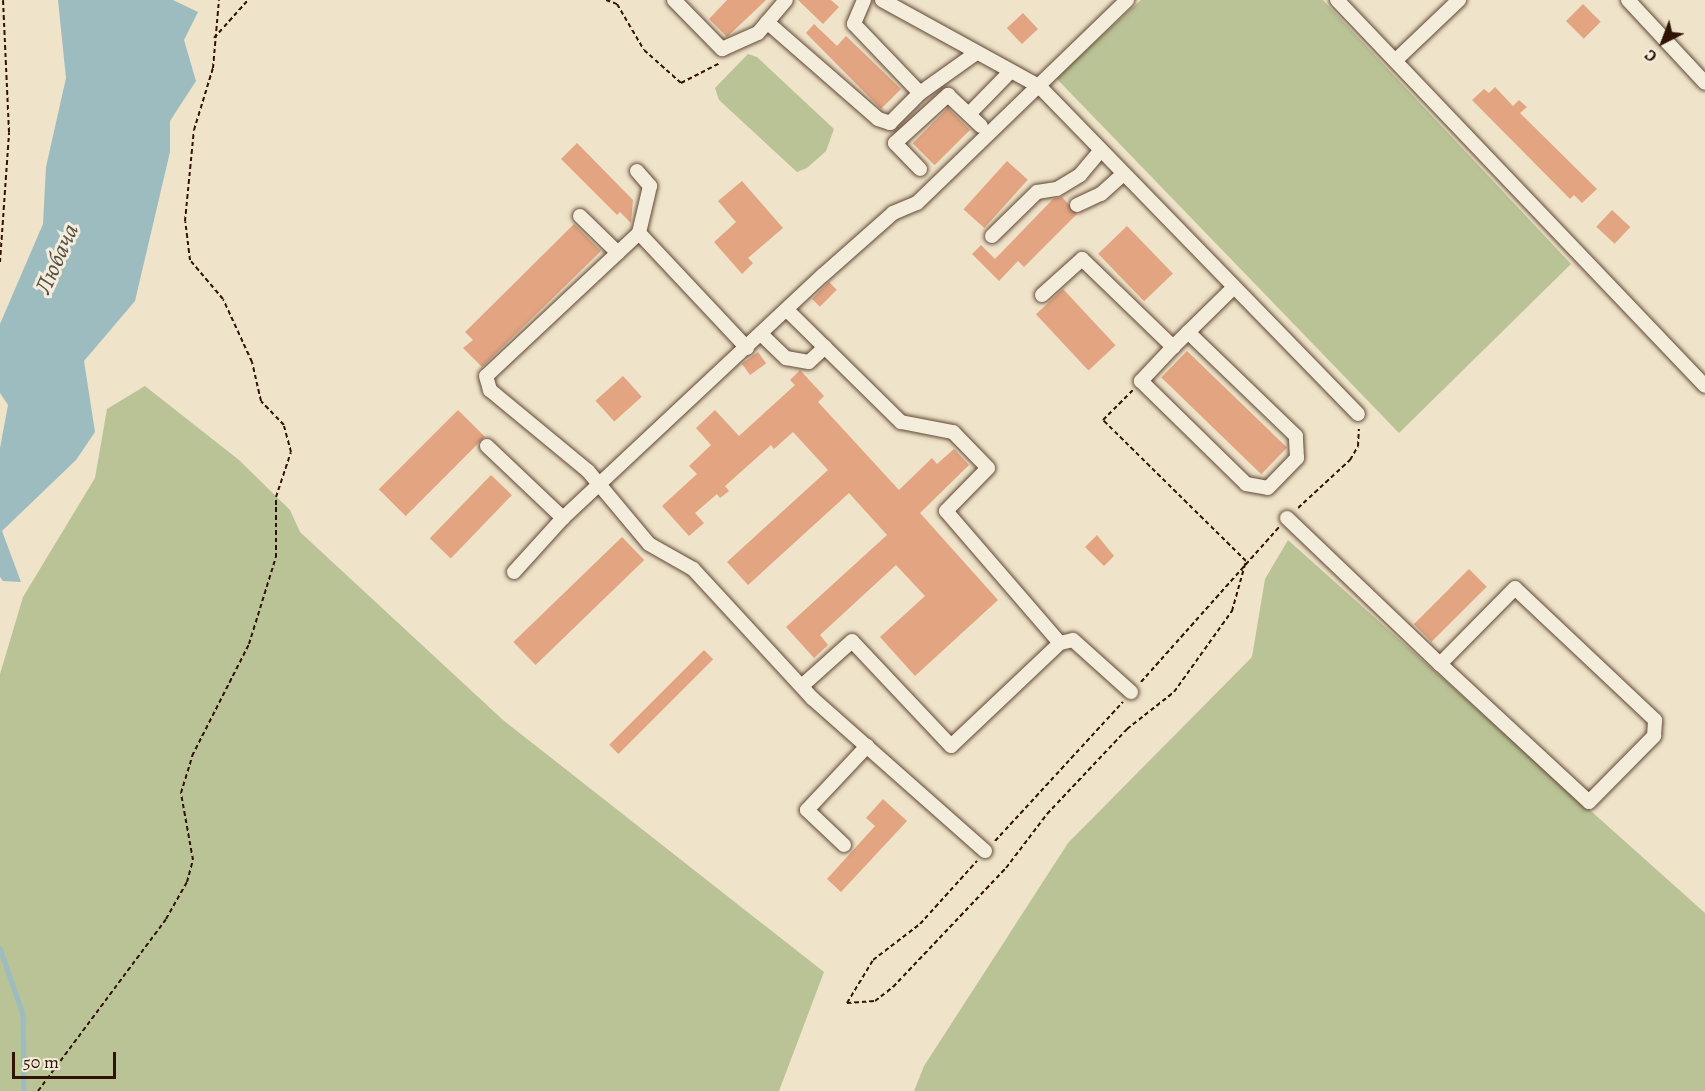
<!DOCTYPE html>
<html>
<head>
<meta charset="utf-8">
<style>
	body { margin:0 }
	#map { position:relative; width:1705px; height:1091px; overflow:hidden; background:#efe3c9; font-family:Alegreya,serif }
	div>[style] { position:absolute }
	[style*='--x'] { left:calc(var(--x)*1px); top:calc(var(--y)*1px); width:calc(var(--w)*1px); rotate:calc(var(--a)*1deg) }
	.green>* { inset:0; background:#bac395 }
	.water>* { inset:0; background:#9dbcbf }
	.stream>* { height:4.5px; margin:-2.25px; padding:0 2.25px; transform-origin:2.25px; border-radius:2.25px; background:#9dbcbf }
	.building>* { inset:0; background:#e2a481; transform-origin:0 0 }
	.path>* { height:2px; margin-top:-1px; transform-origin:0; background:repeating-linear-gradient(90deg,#2f1303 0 4.5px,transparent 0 7.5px) }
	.roads { filter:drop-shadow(0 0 2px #5f4734) drop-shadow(0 0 2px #5f4734) }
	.minor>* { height:14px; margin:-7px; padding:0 7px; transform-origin:7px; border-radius:7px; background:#f5eddc }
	span { translate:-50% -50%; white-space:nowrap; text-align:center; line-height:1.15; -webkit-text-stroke:6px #f5eddc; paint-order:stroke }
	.water-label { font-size:24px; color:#564e45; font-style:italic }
	.north { position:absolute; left:1633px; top:12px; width:60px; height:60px; -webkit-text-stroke:4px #f5eddc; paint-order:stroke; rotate:222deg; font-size:16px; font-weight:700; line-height:24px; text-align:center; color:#2f1303 }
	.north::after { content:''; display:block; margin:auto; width:21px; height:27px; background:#2f1303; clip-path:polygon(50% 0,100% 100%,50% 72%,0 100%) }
	.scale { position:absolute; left:12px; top:1052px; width:104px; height:27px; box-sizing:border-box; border:3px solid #2f1303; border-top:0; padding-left:8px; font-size:18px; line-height:21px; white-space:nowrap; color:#2f1303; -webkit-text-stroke:4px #f5eddc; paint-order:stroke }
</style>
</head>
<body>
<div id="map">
	<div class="green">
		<i style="clip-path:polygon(1141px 0,1323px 0,1571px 264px,1399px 433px,1056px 78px)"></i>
		<i style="clip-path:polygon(748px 54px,757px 57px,834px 129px,826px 151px,807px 168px,797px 172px,719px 100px,715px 88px)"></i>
		<i style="clip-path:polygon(145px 386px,239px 460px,290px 510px,300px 532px,503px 720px,824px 972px,779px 1091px,0 1091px,0 674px,23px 597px,95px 478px,107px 409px)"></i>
		<i style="clip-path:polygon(1288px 540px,1705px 913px,1705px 1091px,914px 1091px,924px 1066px,1068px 843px,1252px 657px,1265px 579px)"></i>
	</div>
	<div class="water">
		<i style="clip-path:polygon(58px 0,173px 0,198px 12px,184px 40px,196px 81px,170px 121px,170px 152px,135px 301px,84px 361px,95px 432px,76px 460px,2px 531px,21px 582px,3px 581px,0 577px,0 448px,8px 405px,0 393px,0 324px,43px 224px,46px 167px,66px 78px)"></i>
	</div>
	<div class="stream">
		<i style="--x:0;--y:948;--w:70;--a:70.8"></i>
		<i style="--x:23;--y:1014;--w:77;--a:89.3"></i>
	</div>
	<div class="building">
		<i style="clip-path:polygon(727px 0,766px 0,727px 37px,709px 19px)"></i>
		<i style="clip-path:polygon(798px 0,831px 0,839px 7px,823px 24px)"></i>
		<i style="left:1583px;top:4px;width:25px;height:24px;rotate:45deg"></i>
		<i style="left:1023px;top:13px;width:22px;height:22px;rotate:47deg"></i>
		<i style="clip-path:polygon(814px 24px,837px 46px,846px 36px,901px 89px,881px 109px,806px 33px)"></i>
		<i style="clip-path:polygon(1495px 87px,1513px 106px,1519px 100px,1527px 107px,1520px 113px,1597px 189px,1582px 203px,1574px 195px,1570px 199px,1472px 100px,1484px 89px,1489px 93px)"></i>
		<i style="left:948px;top:108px;width:31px;height:50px;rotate:45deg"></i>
		<i style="clip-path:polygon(577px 143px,633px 200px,631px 223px,620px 212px,617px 215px,561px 159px)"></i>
		<i style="left:1007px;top:161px;width:28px;height:65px;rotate:42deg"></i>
		<i style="clip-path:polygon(742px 181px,783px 228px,748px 258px,753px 263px,742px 274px,714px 242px,736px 222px,718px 201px)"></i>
		<i style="clip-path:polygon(1062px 197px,1077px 214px,1024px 267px,1018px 261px,999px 281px,972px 254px,981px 245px,995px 259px,1053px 199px)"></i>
		<i style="left:1612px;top:210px;width:25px;height:23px;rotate:43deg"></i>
		<i style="clip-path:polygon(574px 224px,601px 251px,482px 367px,463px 348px,473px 340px,465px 332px)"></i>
		<i style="left:1127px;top:226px;width:66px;height:40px;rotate:46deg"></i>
		<i style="left:829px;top:282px;width:11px;height:24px;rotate:45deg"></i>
		<i style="left:1063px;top:289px;width:77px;height:37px;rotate:47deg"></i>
		<i style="left:1187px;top:351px;width:139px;height:37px;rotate:44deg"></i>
		<i style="left:758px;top:352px;width:14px;height:20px;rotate:54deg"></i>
		<i style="clip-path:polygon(800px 370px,824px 396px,818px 402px,899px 490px,932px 458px,937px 464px,954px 449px,969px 465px,920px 513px,998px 600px,915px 676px,880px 637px,925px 596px,896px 565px,820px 635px,828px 645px,814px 658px,786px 627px,887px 535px,849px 493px,748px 585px,727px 562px,828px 470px,793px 432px,774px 449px,771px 445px,725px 486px,729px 491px,720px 498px,717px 494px,695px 513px,704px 523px,689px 536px,662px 506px,697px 474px,689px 466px,711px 445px,696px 428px,715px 410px,739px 436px,795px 385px,790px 380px)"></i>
		<i style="left:623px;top:376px;width:28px;height:37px;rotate:48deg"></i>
		<i style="left:458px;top:410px;width:38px;height:112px;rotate:45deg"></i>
		<i style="left:491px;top:475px;width:29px;height:88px;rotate:44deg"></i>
		<i style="clip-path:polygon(1097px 535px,1114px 556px,1104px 566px,1085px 547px)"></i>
		<i style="left:622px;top:537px;width:32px;height:151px;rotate:46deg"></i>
		<i style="left:1469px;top:569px;width:25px;height:78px;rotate:45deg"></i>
		<i style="left:704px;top:650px;width:13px;height:134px;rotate:45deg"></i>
		<i style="clip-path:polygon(883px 799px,907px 821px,841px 892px,827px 879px,875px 826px,866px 818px)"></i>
	</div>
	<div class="path">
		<i style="--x:606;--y:0;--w:12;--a:20"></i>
		<i style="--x:617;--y:4;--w:53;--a:59.6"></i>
		<i style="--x:644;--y:50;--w:50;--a:41.7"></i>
		<i style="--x:681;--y:83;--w:44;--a:-27.1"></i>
		<i style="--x:214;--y:38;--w:51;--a:-48.2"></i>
		<i style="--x:0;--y:262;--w:130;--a:-86"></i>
		<i style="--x:9;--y:132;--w:132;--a:-92.6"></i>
		<i style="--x:1298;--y:508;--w:71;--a:-42.7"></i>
		<i style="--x:1350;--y:460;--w:16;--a:-60"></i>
		<i style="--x:1358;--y:446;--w:17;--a:-87"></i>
		<i style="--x:1141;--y:682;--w:208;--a:-48.3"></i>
		<i style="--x:995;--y:841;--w:189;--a:-47.4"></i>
		<i style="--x:847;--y:1003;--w:28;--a:-4"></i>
		<i style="--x:875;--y:1001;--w:23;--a:-38"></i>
		<i style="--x:893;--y:987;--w:164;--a:-46.5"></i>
		<i style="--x:1006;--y:868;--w:68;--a:-52.8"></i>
		<i style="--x:1047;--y:814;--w:117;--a:-46.7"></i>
		<i style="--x:1127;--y:729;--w:60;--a:-38.2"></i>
		<i style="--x:1174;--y:692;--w:100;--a:-54.4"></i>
		<i style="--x:1232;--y:611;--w:52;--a:-74.4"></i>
		<i style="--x:1246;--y:561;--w:201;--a:-135.4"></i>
		<i style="--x:1103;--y:420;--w:42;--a:-45"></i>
		<i style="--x:847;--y:1003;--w:50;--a:-58.8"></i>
		<i style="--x:873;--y:960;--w:59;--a:-37.5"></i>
		<i style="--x:920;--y:924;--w:85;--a:-47.9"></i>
		<i style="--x:38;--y:1091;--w:214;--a:-53.3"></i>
		<i style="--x:166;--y:919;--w:43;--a:-60.4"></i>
		<i style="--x:187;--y:882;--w:23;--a:-75"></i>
		<i style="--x:193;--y:860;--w:68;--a:-100.2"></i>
		<i style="--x:181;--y:793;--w:39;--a:-73"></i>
		<i style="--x:192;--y:756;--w:126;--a:-63"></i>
		<i style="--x:249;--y:644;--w:91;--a:-72.8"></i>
		<i style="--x:276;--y:557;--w:60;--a:-90"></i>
		<i style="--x:276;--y:497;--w:47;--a:-71.6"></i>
		<i style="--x:291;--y:452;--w:28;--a:-105"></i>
		<i style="--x:284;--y:425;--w:33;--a:-134"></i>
		<i style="--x:261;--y:401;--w:40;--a:-103"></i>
		<i style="--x:252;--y:362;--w:69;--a:-114.7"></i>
		<i style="--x:223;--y:299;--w:51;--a:-130.2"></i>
		<i style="--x:190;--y:260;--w:39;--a:-97"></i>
		<i style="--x:185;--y:221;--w:91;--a:-84.4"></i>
		<i style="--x:194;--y:130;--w:65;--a:-73"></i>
		<i style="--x:213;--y:68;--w:68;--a:-85"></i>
	</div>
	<div class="roads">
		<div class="minor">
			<i style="--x:674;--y:0;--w:69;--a:45.6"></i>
			<i style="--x:722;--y:49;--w:39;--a:-24"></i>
			<i style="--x:758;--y:33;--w:43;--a:-49.7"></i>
			<i style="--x:864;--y:0;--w:26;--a:113"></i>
			<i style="--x:854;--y:24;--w:95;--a:46.3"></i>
			<i style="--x:882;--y:0;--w:180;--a:28.8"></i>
			<i style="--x:1040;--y:87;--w:456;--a:45.8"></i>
			<i style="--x:1337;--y:0;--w:533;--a:46.37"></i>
			<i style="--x:1628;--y:0;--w:113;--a:47.1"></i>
			<i style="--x:767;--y:22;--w:147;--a:41.1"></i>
			<i style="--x:878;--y:119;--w:13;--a:18"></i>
			<i style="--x:890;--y:123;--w:42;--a:-45"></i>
			<i style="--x:920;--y:93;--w:69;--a:-35.5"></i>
			<i style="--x:1397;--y:59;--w:86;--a:-43.6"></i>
			<i style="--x:971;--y:112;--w:57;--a:-45.7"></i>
			<i style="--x:920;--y:169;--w:36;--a:-134"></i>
			<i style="--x:895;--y:143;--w:72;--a:-42.2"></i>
			<i style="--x:948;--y:95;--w:45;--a:43.2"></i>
			<i style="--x:637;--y:171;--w:20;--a:49"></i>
			<i style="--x:650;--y:186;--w:48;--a:103.2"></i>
			<i style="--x:1077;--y:205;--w:26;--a:-25"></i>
			<i style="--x:1101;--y:194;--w:30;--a:-42"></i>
			<i style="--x:580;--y:216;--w:53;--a:44.2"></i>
			<i style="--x:992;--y:236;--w:63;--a:-44.4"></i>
			<i style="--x:1037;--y:192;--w:20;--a:-9"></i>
			<i style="--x:1057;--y:189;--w:27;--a:-31"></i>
			<i style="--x:1080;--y:175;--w:31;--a:-50"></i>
			<i style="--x:1042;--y:295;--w:54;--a:-42"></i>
			<i style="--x:1082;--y:259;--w:127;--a:44"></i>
			<i style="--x:1173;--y:347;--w:84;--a:-44.5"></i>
			<i style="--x:787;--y:310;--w:160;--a:44.5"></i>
			<i style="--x:901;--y:422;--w:53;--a:10.9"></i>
			<i style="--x:953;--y:432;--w:50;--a:45.8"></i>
			<i style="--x:988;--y:468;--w:60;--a:134.3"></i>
			<i style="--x:946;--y:511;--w:174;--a:49.2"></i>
			<i style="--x:1060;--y:643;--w:150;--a:136.6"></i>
			<i style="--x:951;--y:746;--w:144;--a:-133.3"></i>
			<i style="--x:852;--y:641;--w:66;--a:138.1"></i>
			<i style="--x:761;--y:334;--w:35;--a:44"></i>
			<i style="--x:786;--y:358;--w:23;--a:10"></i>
			<i style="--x:809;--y:362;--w:22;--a:-43"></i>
			<i style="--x:1173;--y:347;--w:47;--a:133.3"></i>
			<i style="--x:1141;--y:381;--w:147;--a:44.4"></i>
			<i style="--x:1246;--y:484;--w:22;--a:10"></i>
			<i style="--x:1268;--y:488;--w:42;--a:-46"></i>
			<i style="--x:1297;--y:458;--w:22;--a:-93"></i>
			<i style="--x:1296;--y:436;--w:150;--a:-136.1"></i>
			<i style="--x:747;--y:348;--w:158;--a:-133.2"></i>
			<i style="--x:639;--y:233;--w:209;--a:136.9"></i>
			<i style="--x:486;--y:376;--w:15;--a:74"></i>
			<i style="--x:490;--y:390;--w:127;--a:39.6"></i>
			<i style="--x:588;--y:471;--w:95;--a:50.1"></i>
			<i style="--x:649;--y:544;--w:51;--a:29.6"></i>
			<i style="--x:693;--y:569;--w:176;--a:47.3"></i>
			<i style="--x:812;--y:698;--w:231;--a:41.5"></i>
			<i style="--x:487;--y:446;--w:105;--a:43.5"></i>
			<i style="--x:1287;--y:518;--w:211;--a:43.7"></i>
			<i style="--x:1440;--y:664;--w:203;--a:42.8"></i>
			<i style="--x:1589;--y:802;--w:93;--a:-45.4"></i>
			<i style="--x:1654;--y:736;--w:16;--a:-86"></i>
			<i style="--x:1655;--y:720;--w:192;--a:-136.7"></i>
			<i style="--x:1515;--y:588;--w:107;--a:134.6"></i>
			<i style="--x:514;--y:572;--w:73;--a:-47.8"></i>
			<i style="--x:563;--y:518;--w:356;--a:-43.1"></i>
			<i style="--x:823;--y:275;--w:94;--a:-41.5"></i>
			<i style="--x:893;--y:213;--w:26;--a:-23"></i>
			<i style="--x:917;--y:203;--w:292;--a:-44"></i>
			<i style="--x:1060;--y:643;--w:13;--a:-13"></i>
			<i style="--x:1073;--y:640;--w:78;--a:41.9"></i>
			<i style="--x:844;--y:845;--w:51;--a:-136.6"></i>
			<i style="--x:807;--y:810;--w:88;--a:-46.8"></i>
		</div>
	</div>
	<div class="water-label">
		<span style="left:57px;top:259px;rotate:-66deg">Любача</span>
	</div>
	<div class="north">С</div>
	<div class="scale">50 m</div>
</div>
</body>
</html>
